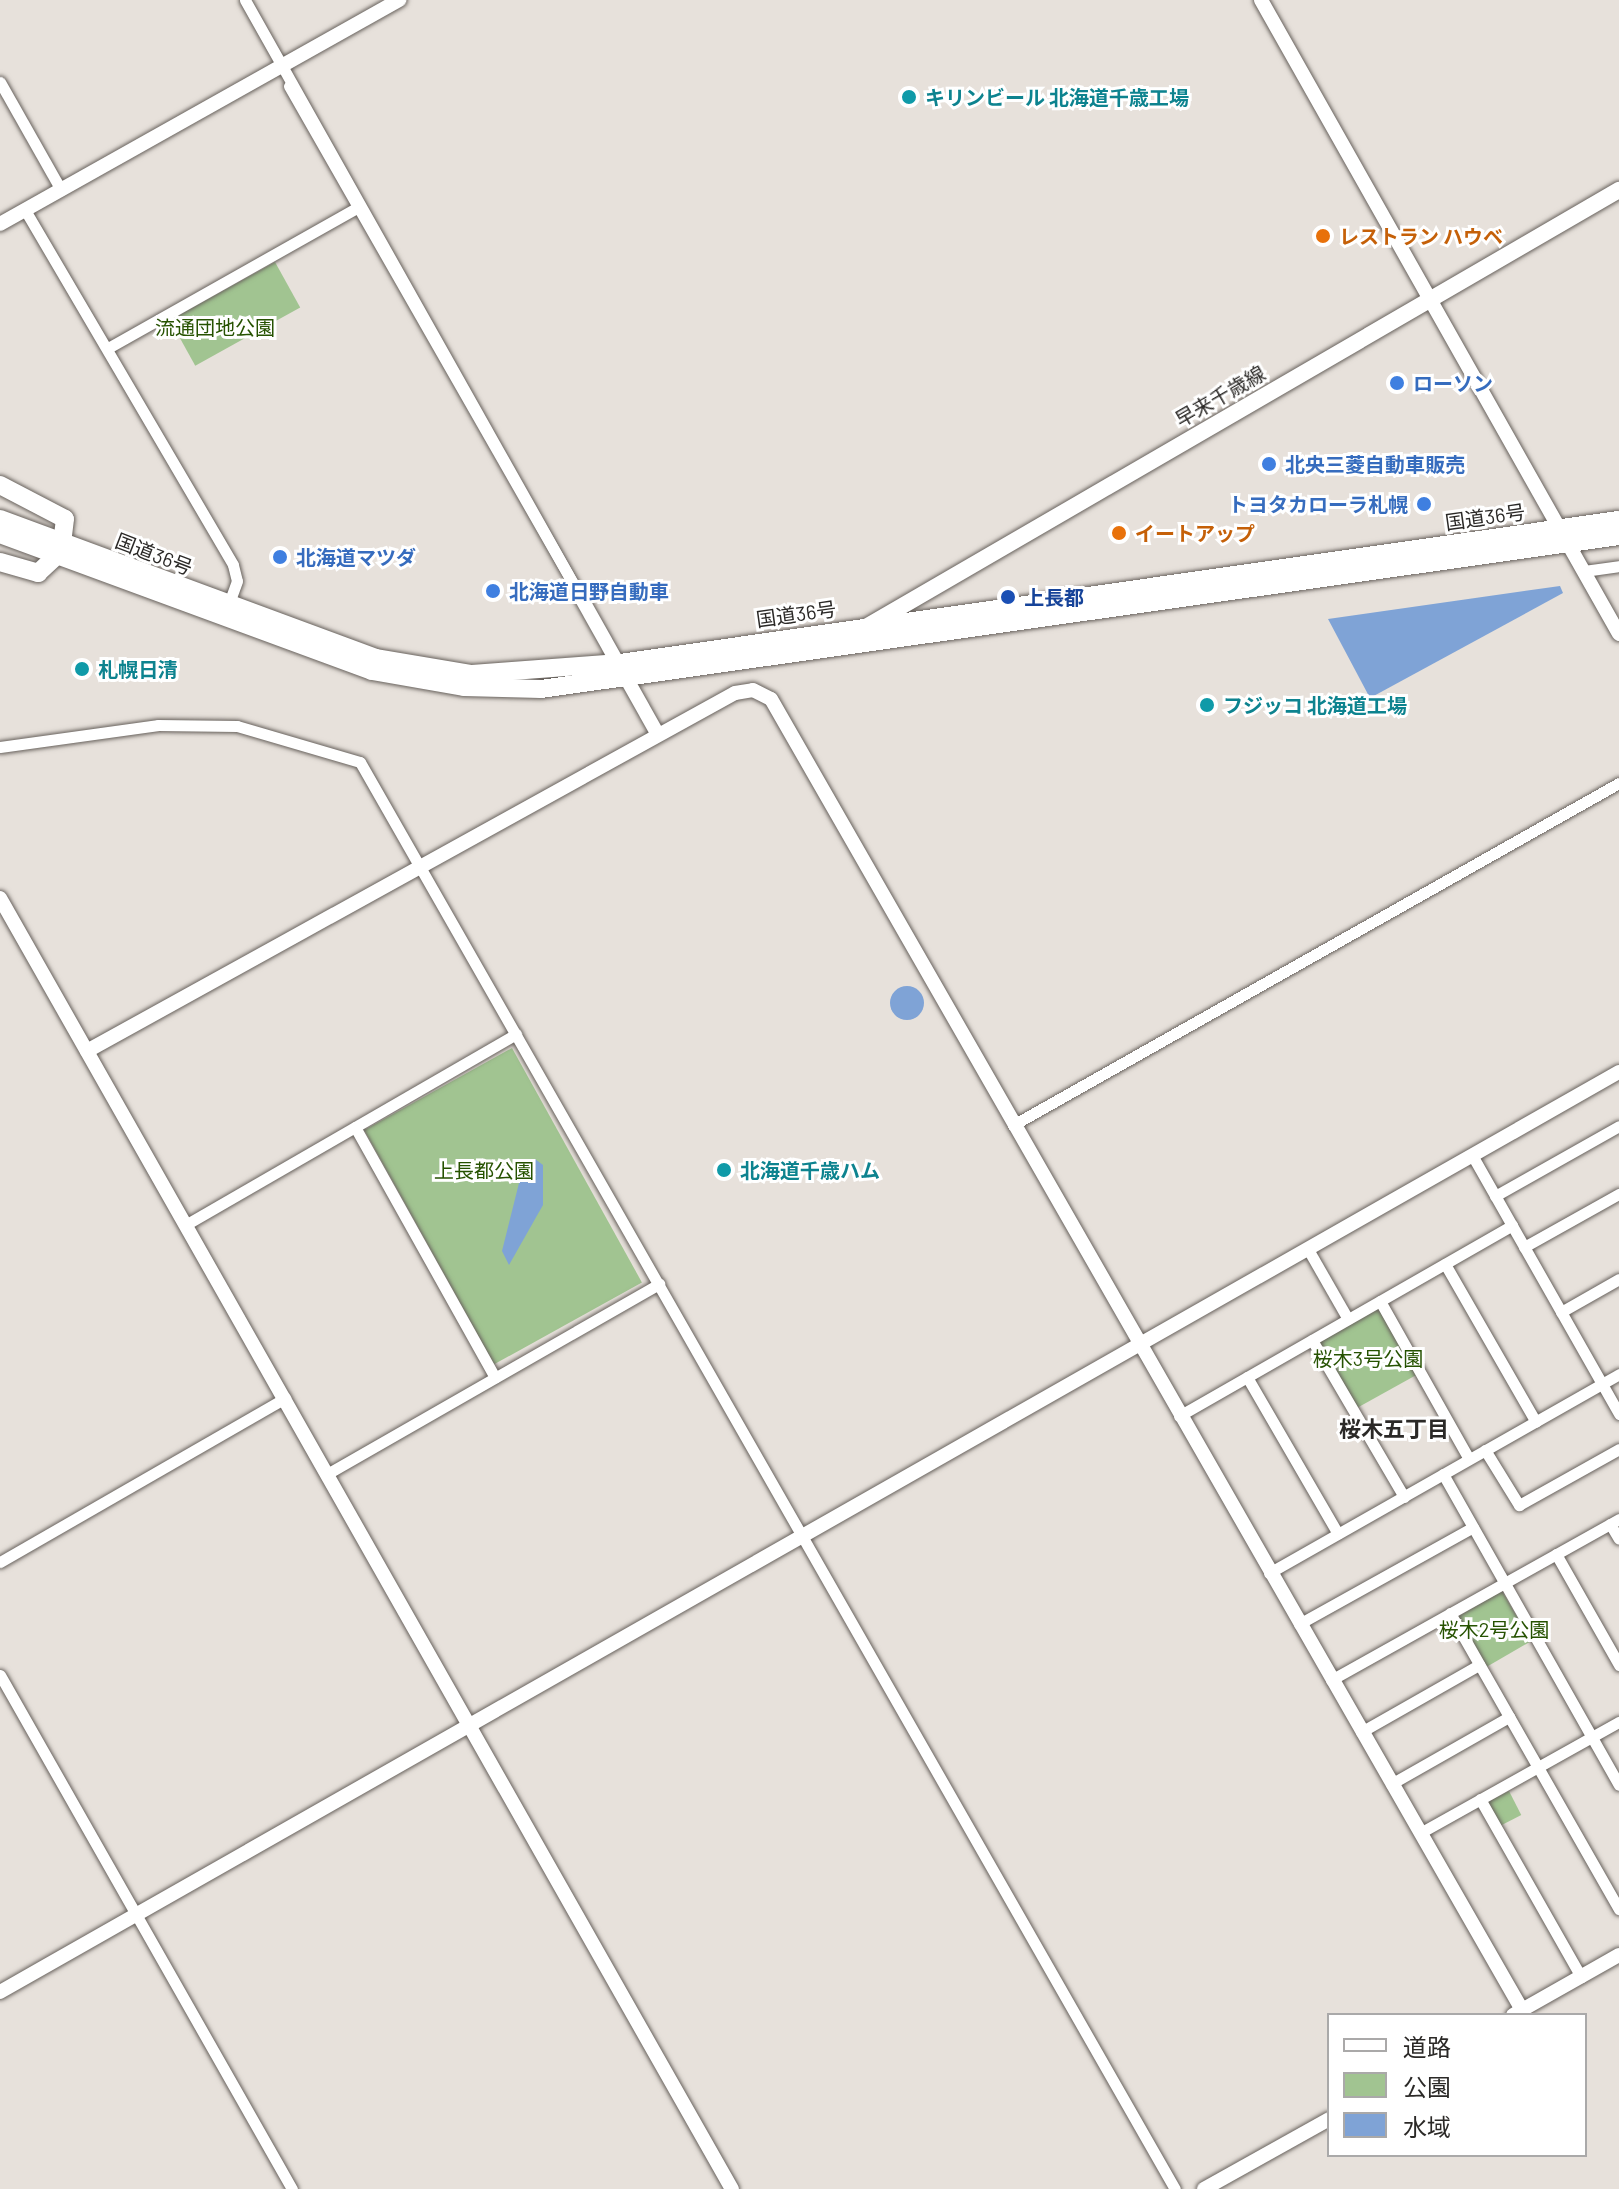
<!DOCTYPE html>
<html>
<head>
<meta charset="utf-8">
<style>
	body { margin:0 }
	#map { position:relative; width:1619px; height:2189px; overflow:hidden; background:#e7e1db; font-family:Barlow,"Noto Sans JP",sans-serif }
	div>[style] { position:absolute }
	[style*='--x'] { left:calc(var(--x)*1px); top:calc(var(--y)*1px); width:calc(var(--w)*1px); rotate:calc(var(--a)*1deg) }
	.green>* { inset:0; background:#a1c491; transform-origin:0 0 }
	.water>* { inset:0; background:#7fa3d6 }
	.round { border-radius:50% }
	.roads { filter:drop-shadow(0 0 2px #67615c) drop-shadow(0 0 2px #67615c) }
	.minor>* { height:11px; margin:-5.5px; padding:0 5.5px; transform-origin:5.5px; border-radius:5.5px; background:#fff }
	.tertiary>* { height:14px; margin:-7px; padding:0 7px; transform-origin:7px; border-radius:7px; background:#fff }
	.secondary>* { height:16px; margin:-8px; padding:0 8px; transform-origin:8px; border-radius:8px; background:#fff }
	.trunk>* { height:18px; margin:-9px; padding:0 9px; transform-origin:9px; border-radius:9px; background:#fff }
	.dots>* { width:22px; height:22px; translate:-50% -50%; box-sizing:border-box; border:4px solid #fff; border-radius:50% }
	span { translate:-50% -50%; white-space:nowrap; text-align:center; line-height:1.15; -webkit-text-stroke:6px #fff; paint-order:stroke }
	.culture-label { font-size:20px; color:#0d838f; font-weight:700 }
	.left { translate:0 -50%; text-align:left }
	.food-label { font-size:20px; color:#c56008; font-weight:700 }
	.park-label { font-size:20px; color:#265201 }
	.shop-label { font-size:20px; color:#366cbe; font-weight:700 }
	.right { translate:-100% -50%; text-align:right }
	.street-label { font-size:20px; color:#2b2927 }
	.transit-label { font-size:20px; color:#164399; font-weight:700 }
	.neighbourhood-label { font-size:22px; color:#2b2927; font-weight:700 }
	.legend { position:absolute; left:1327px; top:2013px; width:260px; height:144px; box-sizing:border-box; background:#fff; border:2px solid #aaa9a9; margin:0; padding:10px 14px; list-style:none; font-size:24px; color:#2b2927 }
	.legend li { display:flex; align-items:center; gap:16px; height:40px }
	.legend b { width:40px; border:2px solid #aaa9a9 }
</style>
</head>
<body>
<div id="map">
	<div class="green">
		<i style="left:275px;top:262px;width:52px;height:120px;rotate:61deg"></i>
		<i style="left:512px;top:1048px;width:268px;height:169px;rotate:61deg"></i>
		<i style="left:1378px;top:1306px;width:79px;height:70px;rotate:61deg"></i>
		<i style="left:1502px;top:1591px;width:58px;height:51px;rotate:60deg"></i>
		<i style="left:1509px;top:1791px;width:27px;height:24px;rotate:63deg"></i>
	</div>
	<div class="water">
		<i style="clip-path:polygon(1560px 586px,1563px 593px,1370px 698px,1328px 619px)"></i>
		<i class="round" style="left:890px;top:986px;width:34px;height:34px"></i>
		<i style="clip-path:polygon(535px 1159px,543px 1165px,543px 1205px,509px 1265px,502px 1251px,522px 1171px)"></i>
	</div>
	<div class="roads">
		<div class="minor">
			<i style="--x:245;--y:0;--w:681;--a:60.65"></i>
			<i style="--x:0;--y:82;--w:124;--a:60.5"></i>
			<i style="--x:289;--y:86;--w:585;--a:60.28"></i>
			<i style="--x:25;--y:210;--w:411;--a:59.6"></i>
			<i style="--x:233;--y:565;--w:16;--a:76"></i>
			<i style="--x:237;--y:581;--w:27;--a:110"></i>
			<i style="--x:108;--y:348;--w:287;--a:-29.4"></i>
			<i style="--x:1584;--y:571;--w:35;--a:-8"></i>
			<i style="--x:0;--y:747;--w:160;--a:-7.9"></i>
			<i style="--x:158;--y:725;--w:79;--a:0.7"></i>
			<i style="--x:237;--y:726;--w:128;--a:16.3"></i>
			<i style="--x:360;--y:762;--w:1643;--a:60.27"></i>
			<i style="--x:1013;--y:1125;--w:696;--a:-29.44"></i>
			<i style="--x:355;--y:1127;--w:287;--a:60.8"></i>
			<i style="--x:1472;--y:1155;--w:298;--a:60.4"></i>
			<i style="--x:1495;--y:1196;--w:142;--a:-29.4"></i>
			<i style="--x:187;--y:1224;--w:380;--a:-30"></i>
			<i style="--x:1524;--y:1247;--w:109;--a:-29.2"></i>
			<i style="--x:1309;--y:1251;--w:78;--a:60.2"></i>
			<i style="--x:1445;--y:1264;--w:182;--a:60.1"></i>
			<i style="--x:1380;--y:1301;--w:181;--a:60.6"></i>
			<i style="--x:1561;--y:1312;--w:67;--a:-29.6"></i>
			<i style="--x:1312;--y:1340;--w:182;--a:59.6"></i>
			<i style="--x:1247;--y:1377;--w:181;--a:59.9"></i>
			<i style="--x:1179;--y:1416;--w:384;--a:-29.8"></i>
			<i style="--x:1485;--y:1450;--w:65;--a:58.3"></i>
			<i style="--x:1519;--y:1505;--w:115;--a:-29.2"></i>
			<i style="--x:327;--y:1474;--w:383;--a:-29.8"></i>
			<i style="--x:1443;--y:1474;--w:357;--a:60.5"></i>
			<i style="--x:1610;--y:1524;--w:17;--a:59"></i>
			<i style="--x:1556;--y:1554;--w:128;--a:60.4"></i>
			<i style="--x:0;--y:1562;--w:329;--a:-29.9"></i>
			<i style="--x:1269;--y:1573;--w:403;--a:-29.6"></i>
			<i style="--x:1450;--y:1613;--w:341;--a:60.3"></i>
			<i style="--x:1299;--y:1624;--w:199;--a:-29.1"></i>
			<i style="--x:0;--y:1675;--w:591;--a:60.4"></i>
			<i style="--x:1331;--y:1680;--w:330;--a:-29.2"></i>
			<i style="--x:1361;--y:1732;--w:136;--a:-29.6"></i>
			<i style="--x:1391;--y:1784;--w:136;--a:-29.6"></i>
			<i style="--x:1480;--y:1799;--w:205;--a:60.4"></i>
			<i style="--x:1420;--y:1833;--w:228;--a:-29.2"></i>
		</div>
		<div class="tertiary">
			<i style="--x:1261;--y:0;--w:728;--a:60.55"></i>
			<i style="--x:0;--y:224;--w:458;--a:-29.3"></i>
			<i style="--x:579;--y:594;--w:159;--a:60.7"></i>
			<i style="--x:0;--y:898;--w:1484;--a:60.45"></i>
			<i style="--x:87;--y:1051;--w:740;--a:-28.92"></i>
			<i style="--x:735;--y:693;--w:18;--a:-9"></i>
			<i style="--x:753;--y:690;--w:20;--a:27"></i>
			<i style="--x:771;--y:699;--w:1511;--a:60.19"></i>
			<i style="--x:0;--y:1992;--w:1862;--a:-29.61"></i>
			<i style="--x:1513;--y:2015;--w:122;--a:-29.5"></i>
			<i style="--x:1204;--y:2189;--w:143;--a:-29.2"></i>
		</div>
		<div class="secondary">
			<i style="--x:866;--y:627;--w:871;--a:-30.13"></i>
		</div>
		<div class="trunk">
			<i style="--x:0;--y:485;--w:73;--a:27.6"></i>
			<i style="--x:65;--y:519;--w:23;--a:97"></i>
			<i style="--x:0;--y:519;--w:400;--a:20.3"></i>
			<i style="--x:375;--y:658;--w:98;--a:9.4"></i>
			<i style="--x:472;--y:674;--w:148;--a:-4.3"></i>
			<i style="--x:620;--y:663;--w:1009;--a:-8.15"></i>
			<i style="--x:0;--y:534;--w:396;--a:20.2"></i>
			<i style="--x:372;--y:671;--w:93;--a:9.9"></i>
			<i style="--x:464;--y:687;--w:77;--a:1.5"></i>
			<i style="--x:541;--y:689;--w:1089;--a:-8.08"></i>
			<i style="--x:0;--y:562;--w:40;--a:16"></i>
			<i style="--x:38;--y:573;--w:25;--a:-43"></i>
		</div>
	</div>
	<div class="dots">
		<i style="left:909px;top:97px;background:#0f9aa8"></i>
		<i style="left:1323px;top:236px;background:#e8710a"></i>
		<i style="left:1397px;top:383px;background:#3f7fe0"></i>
		<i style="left:1269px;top:464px;background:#3f7fe0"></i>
		<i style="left:1424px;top:504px;background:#3f7fe0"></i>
		<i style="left:1119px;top:533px;background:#e8710a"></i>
		<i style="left:280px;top:557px;background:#3f7fe0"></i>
		<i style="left:493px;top:591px;background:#3f7fe0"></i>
		<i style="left:1008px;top:597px;background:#1a4fb4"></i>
		<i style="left:82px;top:669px;background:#0f9aa8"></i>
		<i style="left:1207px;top:705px;background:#0f9aa8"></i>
		<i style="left:724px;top:1170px;background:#0f9aa8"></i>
	</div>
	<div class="culture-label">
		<span class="left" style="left:925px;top:97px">キリンビール 北海道千歳工場</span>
		<span class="left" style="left:98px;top:669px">札幌日清</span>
		<span class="left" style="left:1223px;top:705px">フジッコ 北海道工場</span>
		<span class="left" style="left:740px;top:1170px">北海道千歳ハム</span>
	</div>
	<div class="food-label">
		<span class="left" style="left:1339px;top:236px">レストラン ハウベ</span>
		<span class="left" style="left:1135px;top:533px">イートアップ</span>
	</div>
	<div class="park-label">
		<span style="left:215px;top:327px">流通団地公園</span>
		<span style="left:484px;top:1170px">上長都公園</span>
		<span style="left:1368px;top:1358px">桜木3号公園</span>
		<span style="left:1494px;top:1629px">桜木2号公園</span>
	</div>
	<div class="shop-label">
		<span class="left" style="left:1413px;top:383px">ローソン</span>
		<span class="left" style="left:1285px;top:464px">北央三菱自動車販売</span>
		<span class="right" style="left:1408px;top:504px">トヨタカローラ札幌</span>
		<span class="left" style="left:296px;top:557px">北海道マツダ</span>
		<span class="left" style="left:509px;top:591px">北海道日野自動車</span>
	</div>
	<div class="street-label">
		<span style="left:1220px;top:396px;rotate:-30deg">早来千歳線</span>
		<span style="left:1485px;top:517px;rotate:-8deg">国道36号</span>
		<span style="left:154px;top:554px;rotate:21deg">国道36号</span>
		<span style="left:796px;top:614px;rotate:-8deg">国道36号</span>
	</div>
	<div class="transit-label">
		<span class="left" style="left:1024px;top:597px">上長都</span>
	</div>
	<div class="neighbourhood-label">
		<span style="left:1394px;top:1429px">桜木五丁目</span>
	</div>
	<ul class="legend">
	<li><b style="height:10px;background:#fff"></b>道路</li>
	<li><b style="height:22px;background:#a1c491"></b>公園</li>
	<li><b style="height:22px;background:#7fa3d6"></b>水域</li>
	</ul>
</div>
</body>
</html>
